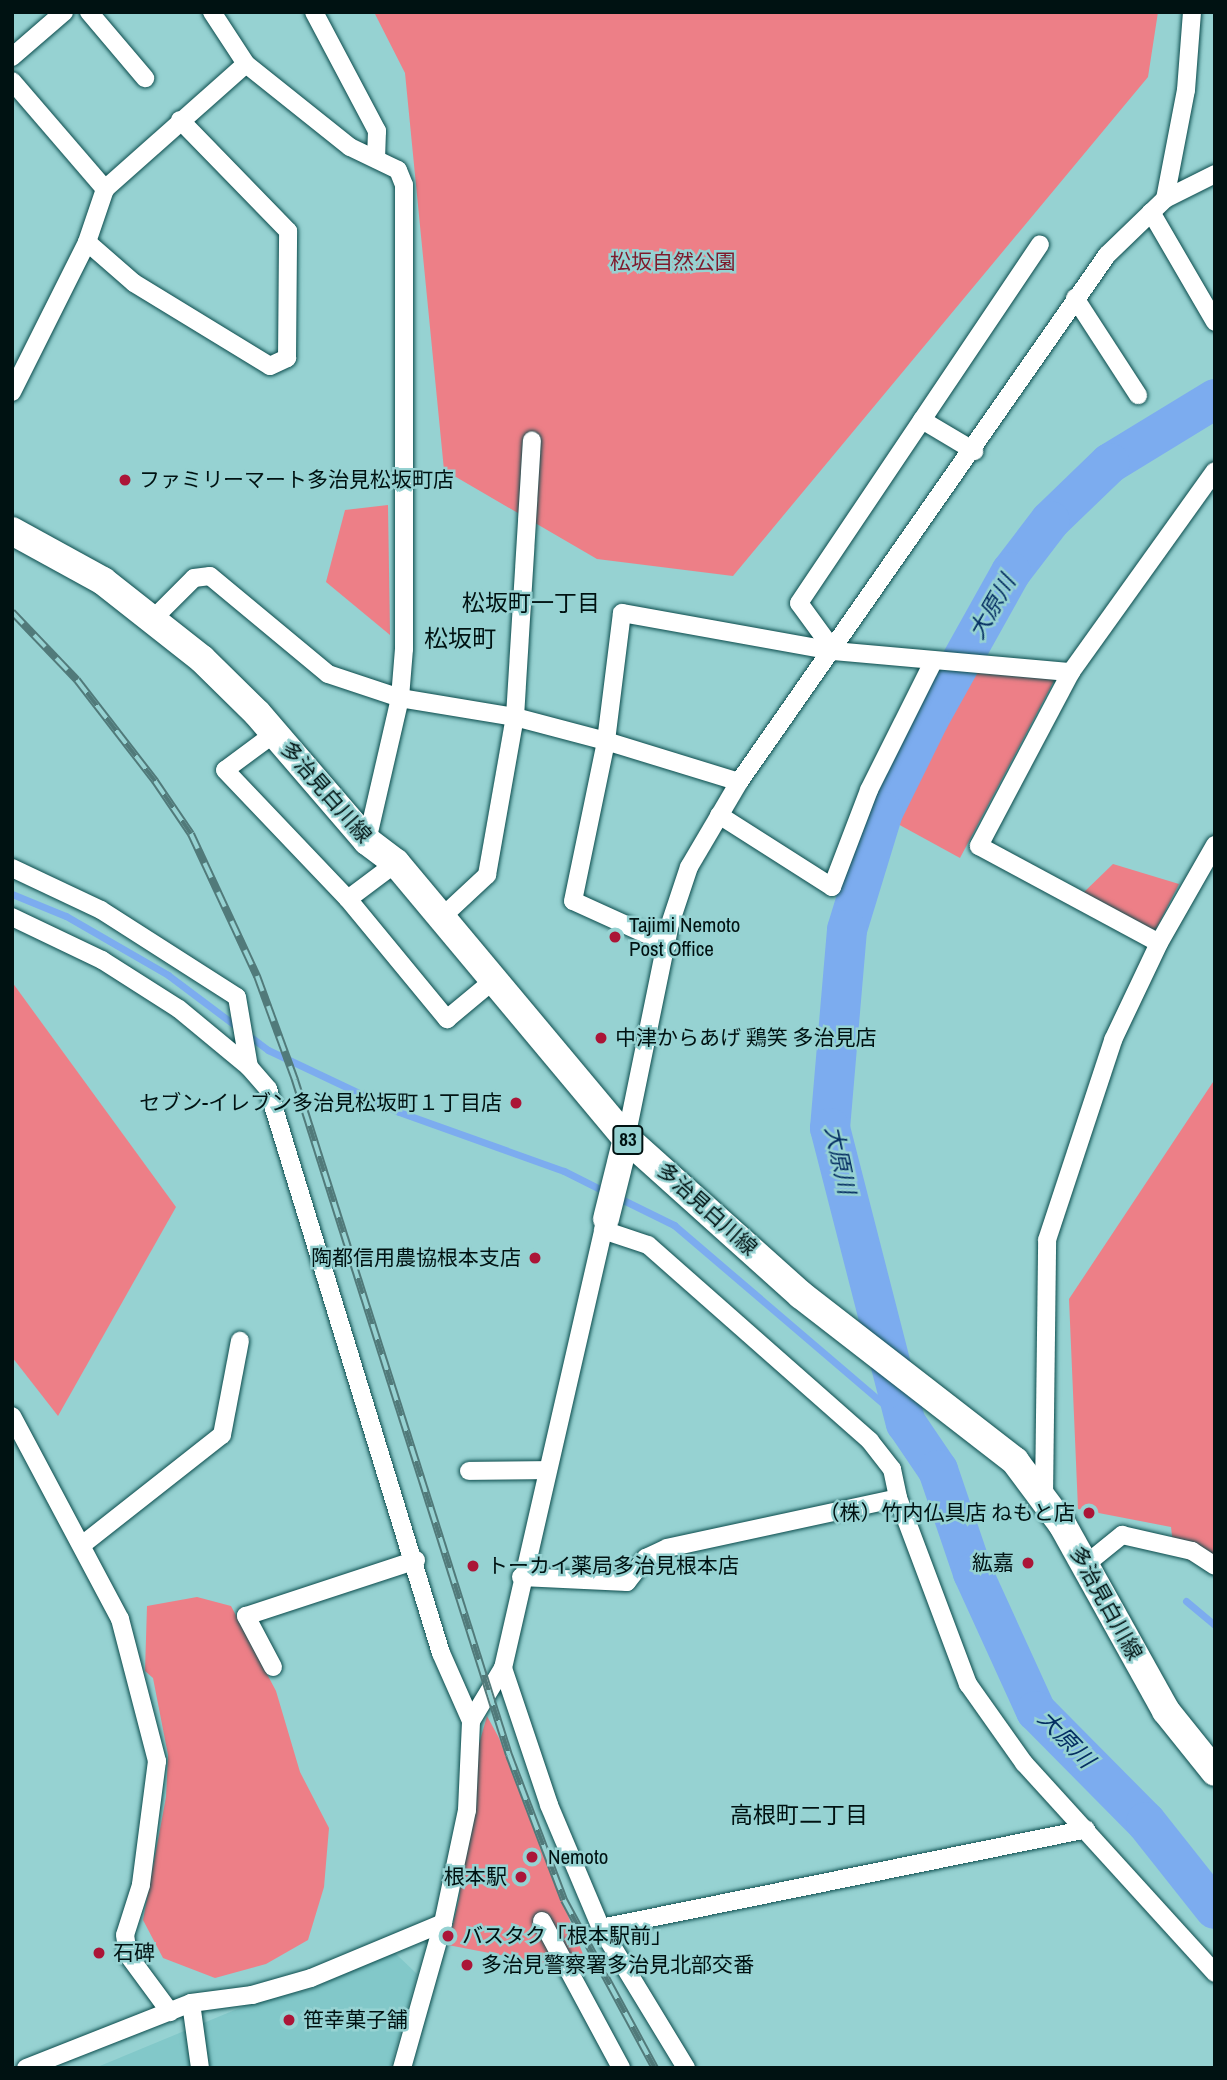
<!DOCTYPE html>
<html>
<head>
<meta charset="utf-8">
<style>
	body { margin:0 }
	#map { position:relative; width:1227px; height:2080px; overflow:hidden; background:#96d2d2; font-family:"Archivo Narrow","Noto Sans JP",sans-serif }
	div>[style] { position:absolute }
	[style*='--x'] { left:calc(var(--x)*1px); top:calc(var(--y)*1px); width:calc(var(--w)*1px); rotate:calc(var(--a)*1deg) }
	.built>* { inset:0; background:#82c8c9 }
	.green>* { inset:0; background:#ed7f87 }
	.stream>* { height:7px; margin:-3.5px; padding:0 3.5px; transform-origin:3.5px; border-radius:3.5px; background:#7cacef }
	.river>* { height:40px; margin:-20px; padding:0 20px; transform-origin:20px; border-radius:20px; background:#7cacef }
	.roads { filter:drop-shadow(0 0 2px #0a4b4c) drop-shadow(0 0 2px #0a4b4c) }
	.street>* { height:18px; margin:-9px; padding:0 9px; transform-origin:9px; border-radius:9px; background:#fff }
	.secondary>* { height:26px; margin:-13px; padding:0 13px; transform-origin:13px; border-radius:13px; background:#fff }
	.primary>* { height:28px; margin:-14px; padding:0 14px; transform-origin:14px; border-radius:14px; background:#fff }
	.rail>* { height:8px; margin-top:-4px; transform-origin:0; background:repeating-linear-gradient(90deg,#96d2d2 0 16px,#517a7a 0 32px); box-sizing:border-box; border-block:2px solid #517a7a }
	.dots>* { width:19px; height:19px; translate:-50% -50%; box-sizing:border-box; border:4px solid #96d2d2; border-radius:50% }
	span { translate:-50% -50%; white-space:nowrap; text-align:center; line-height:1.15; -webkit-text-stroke:5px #96d2d2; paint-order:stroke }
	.shield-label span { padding:2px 5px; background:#96d2d2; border:2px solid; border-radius:5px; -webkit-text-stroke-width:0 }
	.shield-label { font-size:19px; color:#001212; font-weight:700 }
	.park-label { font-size:21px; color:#7e192b }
	.poi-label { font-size:21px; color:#001212 }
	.left { translate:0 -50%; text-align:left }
	.right { translate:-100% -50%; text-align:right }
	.street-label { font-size:21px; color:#001212 }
	.neighbourhood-label { font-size:23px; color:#001212 }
	.water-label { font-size:23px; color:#052e62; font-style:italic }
	.quarter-label { font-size:24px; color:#001212 }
	.frame { position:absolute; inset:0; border:14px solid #001212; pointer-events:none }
</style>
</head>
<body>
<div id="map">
	<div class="built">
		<i style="clip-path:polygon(394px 1952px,417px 1974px,390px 2068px,95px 2068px,259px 2000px,309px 1990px)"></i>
	</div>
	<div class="green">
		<i style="clip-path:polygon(374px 12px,1158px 12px,1148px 77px,733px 576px,597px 559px,444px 470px,405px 73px)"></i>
		<i style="clip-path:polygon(388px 505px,390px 635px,326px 582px,345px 510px)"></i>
		<i style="clip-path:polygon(970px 672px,1055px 679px,960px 858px,896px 823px)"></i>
		<i style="clip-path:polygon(1113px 864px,1179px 884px,1154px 933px,1082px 894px)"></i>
		<i style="clip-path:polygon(12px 982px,176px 1207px,58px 1416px,12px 1357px)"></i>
		<i style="clip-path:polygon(1215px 1079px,1215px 1573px,1174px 1553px,1171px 1527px,1078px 1509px,1069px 1299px)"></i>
		<i style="clip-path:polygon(197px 1597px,231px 1606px,276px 1691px,300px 1772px,329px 1828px,324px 1887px,308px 1940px,266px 1964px,215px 1978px,163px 1958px,143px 1920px,166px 1797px,168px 1755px,153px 1678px,145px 1671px,147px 1606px)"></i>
		<i style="clip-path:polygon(487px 1716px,499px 1738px,586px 1962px,561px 1967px,448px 1945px,459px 1899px,479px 1744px)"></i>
	</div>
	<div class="stream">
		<i style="--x:12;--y:894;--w:58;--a:22.2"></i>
		<i style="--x:66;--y:916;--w:118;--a:30"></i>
		<i style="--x:168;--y:975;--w:125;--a:36.9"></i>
		<i style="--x:268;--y:1050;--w:145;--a:25.3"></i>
		<i style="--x:399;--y:1112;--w:175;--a:19.7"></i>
		<i style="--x:564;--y:1171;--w:47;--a:26.6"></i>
		<i style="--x:617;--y:1197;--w:64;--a:26.2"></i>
		<i style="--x:674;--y:1225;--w:305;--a:40.5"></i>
		<i style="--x:1186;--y:1601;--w:38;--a:40"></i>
	</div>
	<div class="river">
		<i style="--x:1215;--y:399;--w:123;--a:148.6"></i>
		<i style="--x:1110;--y:463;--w:83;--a:136"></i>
		<i style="--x:1050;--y:521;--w:64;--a:127.4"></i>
		<i style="--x:1011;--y:572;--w:168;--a:119.2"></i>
		<i style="--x:929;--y:719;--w:104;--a:116.3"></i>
		<i style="--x:883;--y:812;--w:123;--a:107"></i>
		<i style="--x:847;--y:930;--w:199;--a:94.9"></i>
		<i style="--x:830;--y:1128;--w:305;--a:75.6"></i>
		<i style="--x:906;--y:1423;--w:57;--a:55.8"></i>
		<i style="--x:938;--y:1470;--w:109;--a:71.2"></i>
		<i style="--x:973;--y:1573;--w:152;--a:65.5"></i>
		<i style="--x:1036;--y:1711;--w:156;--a:45.3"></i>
		<i style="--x:1146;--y:1822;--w:111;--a:51.6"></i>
	</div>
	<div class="roads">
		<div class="street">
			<i style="--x:89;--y:12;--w:87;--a:49.7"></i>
			<i style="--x:212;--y:12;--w:62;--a:56.8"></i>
			<i style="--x:246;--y:64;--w:133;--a:38.6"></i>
			<i style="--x:350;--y:147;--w:53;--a:25.6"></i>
			<i style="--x:398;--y:170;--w:16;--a:68"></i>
			<i style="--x:404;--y:185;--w:464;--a:90"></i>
			<i style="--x:404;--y:649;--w:49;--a:94.7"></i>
			<i style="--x:400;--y:698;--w:147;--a:103"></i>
			<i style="--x:314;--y:12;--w:135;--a:62.1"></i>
			<i style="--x:377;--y:131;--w:28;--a:92"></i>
			<i style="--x:12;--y:57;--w:69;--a:-40.9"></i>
			<i style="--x:12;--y:81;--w:143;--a:49.3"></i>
			<i style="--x:1165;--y:199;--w:111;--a:-79.1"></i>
			<i style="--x:1186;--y:90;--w:78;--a:-85.6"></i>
			<i style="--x:1151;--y:212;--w:127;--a:59.8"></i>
			<i style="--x:87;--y:242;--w:62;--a:41.1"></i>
			<i style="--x:134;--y:283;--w:159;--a:31.4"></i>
			<i style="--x:270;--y:366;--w:19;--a:-25"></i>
			<i style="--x:287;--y:358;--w:127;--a:-89.5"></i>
			<i style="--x:288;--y:231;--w:155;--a:-134.2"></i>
			<i style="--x:1075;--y:298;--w:116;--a:57"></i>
			<i style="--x:12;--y:392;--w:168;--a:-63.4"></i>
			<i style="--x:87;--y:242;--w:56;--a:-71.2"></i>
			<i style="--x:105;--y:189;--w:188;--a:-41.6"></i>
			<i style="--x:922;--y:420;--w:61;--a:30.8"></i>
			<i style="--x:155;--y:617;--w:55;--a:-45"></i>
			<i style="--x:194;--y:578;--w:16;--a:-7"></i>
			<i style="--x:210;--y:576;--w:153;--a:39.7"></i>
			<i style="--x:328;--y:674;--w:76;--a:18.4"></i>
			<i style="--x:400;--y:698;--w:117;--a:9.4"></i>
			<i style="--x:515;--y:717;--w:94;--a:14.8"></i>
			<i style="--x:606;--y:741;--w:139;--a:17.1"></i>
			<i style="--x:834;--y:651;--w:59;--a:-126.1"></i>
			<i style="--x:799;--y:603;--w:432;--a:-56.1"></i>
			<i style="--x:1071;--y:672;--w:247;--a:-54.4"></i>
			<i style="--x:275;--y:733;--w:62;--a:143.5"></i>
			<i style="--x:225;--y:770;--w:178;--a:46.4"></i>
			<i style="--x:348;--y:899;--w:156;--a:50.5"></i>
			<i style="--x:447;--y:1019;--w:62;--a:-39.8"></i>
			<i style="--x:719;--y:815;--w:134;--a:32.5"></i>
			<i style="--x:832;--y:887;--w:104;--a:-69.1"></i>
			<i style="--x:869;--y:790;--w:143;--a:-63.4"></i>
			<i style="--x:12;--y:868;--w:98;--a:25.3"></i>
			<i style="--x:101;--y:910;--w:161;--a:32.6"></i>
			<i style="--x:237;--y:997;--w:71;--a:80.3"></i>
			<i style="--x:249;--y:1067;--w:29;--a:49"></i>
			<i style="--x:268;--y:1089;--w:590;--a:72.95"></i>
			<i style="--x:441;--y:1653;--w:74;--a:66.2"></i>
			<i style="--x:348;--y:899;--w:60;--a:-36.9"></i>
			<i style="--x:12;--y:917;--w:100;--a:25.5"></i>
			<i style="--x:102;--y:960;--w:91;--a:32.5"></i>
			<i style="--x:179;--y:1009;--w:91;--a:39.6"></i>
			<i style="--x:442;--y:917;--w:62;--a:-43"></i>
			<i style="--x:487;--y:875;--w:160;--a:-80"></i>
			<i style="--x:515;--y:717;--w:277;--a:-86.5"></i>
			<i style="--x:668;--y:944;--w:104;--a:-155.6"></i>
			<i style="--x:573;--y:901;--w:163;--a:-78.3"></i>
			<i style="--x:606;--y:741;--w:129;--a:-82.9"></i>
			<i style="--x:622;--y:613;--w:215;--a:10.2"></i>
			<i style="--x:834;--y:651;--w:238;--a:5.1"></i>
			<i style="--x:1071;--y:672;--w:197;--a:117.9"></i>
			<i style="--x:979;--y:846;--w:204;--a:28.3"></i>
			<i style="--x:626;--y:1138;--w:218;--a:-78.4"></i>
			<i style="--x:670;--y:924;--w:60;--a:-71.6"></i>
			<i style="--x:689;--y:867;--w:99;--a:-59.5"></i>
			<i style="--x:739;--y:782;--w:643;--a:-55.07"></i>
			<i style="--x:1107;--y:255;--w:81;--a:-44"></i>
			<i style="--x:1165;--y:199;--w:56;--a:-26.6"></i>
			<i style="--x:603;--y:1230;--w:47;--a:18.4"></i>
			<i style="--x:648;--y:1245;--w:296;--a:41.4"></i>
			<i style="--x:870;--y:1441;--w:36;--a:52"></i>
			<i style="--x:892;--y:1469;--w:30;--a:78"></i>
			<i style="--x:898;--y:1498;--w:199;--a:69.4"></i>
			<i style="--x:968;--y:1684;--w:97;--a:54.7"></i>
			<i style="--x:1024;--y:1763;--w:284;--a:47.7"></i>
			<i style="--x:12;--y:1416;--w:230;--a:62"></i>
			<i style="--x:120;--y:1619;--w:147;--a:75.4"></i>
			<i style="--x:157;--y:1761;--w:125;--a:97.4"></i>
			<i style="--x:141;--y:1885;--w:52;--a:107.7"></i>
			<i style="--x:125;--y:1935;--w:20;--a:81"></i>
			<i style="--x:128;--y:1955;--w:71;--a:53.6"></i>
			<i style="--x:469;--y:1471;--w:77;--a:-0.7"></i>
			<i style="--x:1044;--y:1498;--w:258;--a:-89.3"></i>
			<i style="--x:1047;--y:1240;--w:211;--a:-71.7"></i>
			<i style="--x:1113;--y:1040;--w:107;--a:-64.6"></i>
			<i style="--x:1159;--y:943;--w:113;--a:-60.3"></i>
			<i style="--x:82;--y:1545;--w:178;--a:-38.2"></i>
			<i style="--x:222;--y:1435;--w:96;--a:-79.2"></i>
			<i style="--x:1085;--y:1565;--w:48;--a:-39"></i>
			<i style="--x:1122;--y:1535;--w:72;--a:12.9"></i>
			<i style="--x:1192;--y:1551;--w:27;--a:33"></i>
			<i style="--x:521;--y:1577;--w:106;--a:2.7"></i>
			<i style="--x:627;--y:1582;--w:31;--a:-52"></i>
			<i style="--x:646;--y:1558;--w:23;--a:-25"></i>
			<i style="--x:667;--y:1548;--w:236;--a:-12.2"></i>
			<i style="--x:273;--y:1667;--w:58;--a:-117.9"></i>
			<i style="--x:246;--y:1616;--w:179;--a:-18.2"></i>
			<i style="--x:503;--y:1668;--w:145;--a:71.4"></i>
			<i style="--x:549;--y:1805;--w:134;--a:67.1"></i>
			<i style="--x:601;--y:1928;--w:164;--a:58.7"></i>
			<i style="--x:542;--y:1921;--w:167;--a:61.7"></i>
			<i style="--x:601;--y:1928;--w:495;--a:-11.5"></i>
			<i style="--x:191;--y:2003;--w:66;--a:82.1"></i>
			<i style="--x:26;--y:2068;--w:177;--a:-21.5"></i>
			<i style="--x:191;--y:2003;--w:62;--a:-7.5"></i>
			<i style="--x:252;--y:1995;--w:61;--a:-16.1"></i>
			<i style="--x:311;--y:1978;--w:143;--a:-22.6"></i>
			<i style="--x:402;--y:2068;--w:151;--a:-74.2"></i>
			<i style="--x:443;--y:1923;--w:116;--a:-78"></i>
			<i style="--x:467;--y:1810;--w:89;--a:-87.4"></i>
			<i style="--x:471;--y:1721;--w:62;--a:-58.9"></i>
			<i style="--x:503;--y:1668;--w:461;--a:-77.1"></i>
		</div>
		<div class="secondary">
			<i style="--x:606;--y:1219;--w:83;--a:-76.1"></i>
		</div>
		<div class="primary">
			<i style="--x:12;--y:531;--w:104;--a:28.8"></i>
			<i style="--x:103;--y:581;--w:126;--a:38.2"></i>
			<i style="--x:202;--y:659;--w:77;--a:44.5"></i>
			<i style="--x:257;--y:713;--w:169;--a:49.3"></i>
			<i style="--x:367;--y:841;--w:36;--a:37"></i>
			<i style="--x:396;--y:863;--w:359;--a:50.1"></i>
			<i style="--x:626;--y:1138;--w:235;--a:41.9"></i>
			<i style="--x:801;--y:1295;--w:271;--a:37.8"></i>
			<i style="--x:1015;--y:1461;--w:79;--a:53.3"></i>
			<i style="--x:1062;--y:1524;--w:214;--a:60.9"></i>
			<i style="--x:1166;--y:1711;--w:78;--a:51.2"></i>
		</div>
	</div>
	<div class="rail">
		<i style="--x:12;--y:612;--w:94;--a:46.3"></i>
		<i style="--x:77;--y:680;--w:128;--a:52.3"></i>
		<i style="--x:155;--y:781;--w:64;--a:55.8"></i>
		<i style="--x:191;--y:834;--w:157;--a:65.1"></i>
		<i style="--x:257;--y:976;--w:111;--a:69.9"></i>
		<i style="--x:295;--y:1080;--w:708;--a:72.41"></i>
		<i style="--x:509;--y:1755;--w:155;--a:69.2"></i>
		<i style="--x:564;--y:1900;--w:191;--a:61.6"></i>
	</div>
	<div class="dots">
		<i style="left:125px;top:480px;background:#ab1537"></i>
		<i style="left:615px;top:937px;background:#ab1537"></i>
		<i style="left:601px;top:1038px;background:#ab1537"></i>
		<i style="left:516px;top:1103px;background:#ab1537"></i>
		<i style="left:535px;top:1258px;background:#ab1537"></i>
		<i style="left:1089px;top:1513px;background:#ab1537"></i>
		<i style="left:1028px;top:1563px;background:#ab1537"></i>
		<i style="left:473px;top:1566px;background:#ab1537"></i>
		<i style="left:532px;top:1857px;background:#ab1537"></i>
		<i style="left:521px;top:1877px;background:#ab1537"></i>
		<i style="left:448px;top:1936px;background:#ab1537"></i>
		<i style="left:99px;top:1953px;background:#ab1537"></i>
		<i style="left:467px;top:1965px;background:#ab1537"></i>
		<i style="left:289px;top:2020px;background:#ab1537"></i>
	</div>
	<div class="shield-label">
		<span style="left:628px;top:1140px">83</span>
	</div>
	<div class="park-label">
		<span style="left:673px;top:262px">松坂自然公園</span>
	</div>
	<div class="poi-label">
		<span class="left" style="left:139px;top:480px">ファミリーマート多治見松坂町店</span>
		<span class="left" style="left:629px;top:937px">Tajimi Nemoto<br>Post Office</span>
		<span class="left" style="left:615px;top:1038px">中津からあげ 鶏笑 多治見店</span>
		<span class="right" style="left:502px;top:1103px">セブン-イレブン多治見松坂町１丁目店</span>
		<span class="right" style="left:521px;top:1258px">陶都信用農協根本支店</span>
		<span class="right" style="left:1075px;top:1513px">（株）竹内仏具店 ねもと店</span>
		<span class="right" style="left:1014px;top:1563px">紘嘉</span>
		<span class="left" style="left:487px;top:1566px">トーカイ薬局多治見根本店</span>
		<span class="left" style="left:548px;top:1857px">Nemoto</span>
		<span class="right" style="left:507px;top:1877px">根本駅</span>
		<span class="left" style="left:462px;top:1936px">バスタク「根本駅前」</span>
		<span class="left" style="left:113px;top:1953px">石碑</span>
		<span class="left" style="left:481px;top:1965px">多治見警察署多治見北部交番</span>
		<span class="left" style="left:303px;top:2020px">笹幸菓子舗</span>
	</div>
	<div class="street-label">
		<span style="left:326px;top:792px;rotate:49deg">多治見白川線</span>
		<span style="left:707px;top:1209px;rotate:42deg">多治見白川線</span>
		<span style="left:1106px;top:1603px;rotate:61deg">多治見白川線</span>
	</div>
	<div class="neighbourhood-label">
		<span style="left:531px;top:603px">松坂町一丁目</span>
		<span style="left:799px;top:1815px">高根町二丁目</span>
	</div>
	<div class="water-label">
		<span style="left:992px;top:607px;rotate:-60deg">大原川</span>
		<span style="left:840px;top:1160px;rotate:78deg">大原川</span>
		<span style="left:1066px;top:1739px;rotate:46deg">大原川</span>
	</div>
	<div class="quarter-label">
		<span style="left:460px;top:639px">松坂町</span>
	</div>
	<div class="frame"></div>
</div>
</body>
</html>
